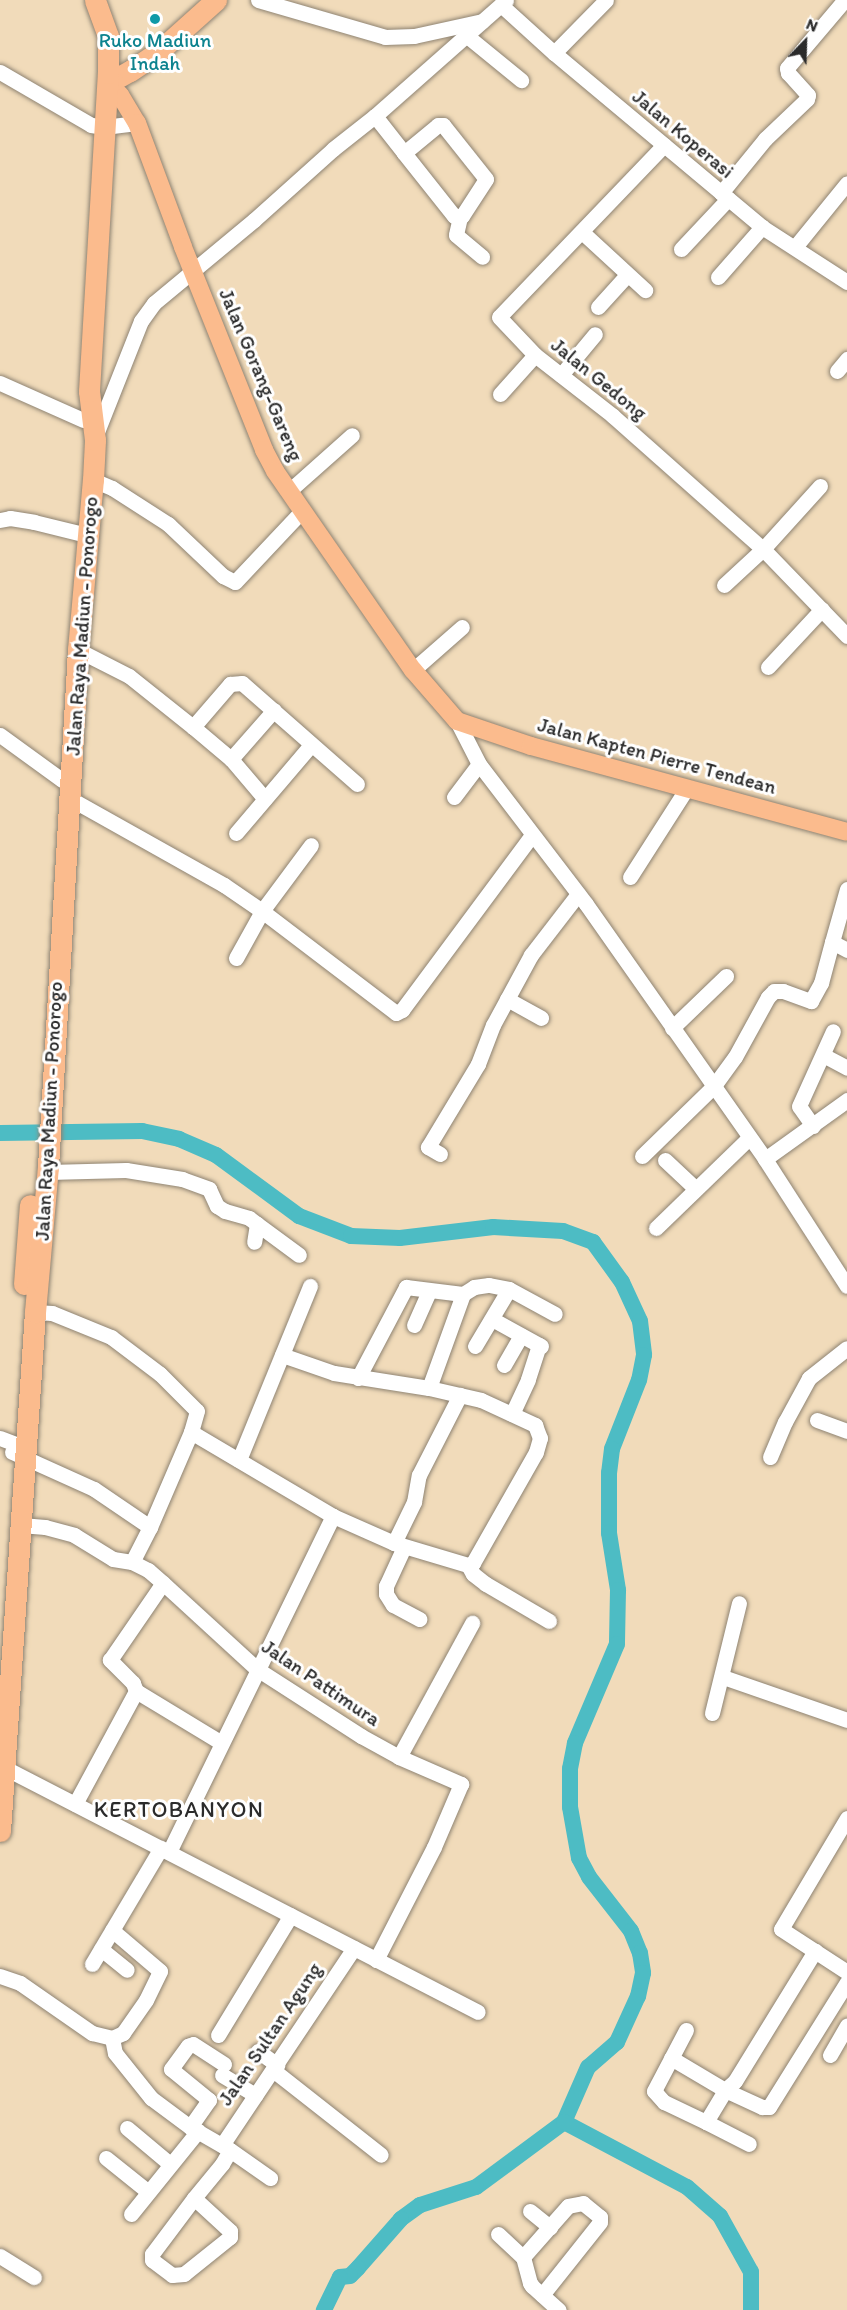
<!DOCTYPE html>
<html>
<head>
<meta charset="utf-8">
<style>
	body { margin:0 }
	#map { position:relative; width:847px; height:2310px; overflow:hidden; background:#f1dbba; font-family:Itim,sans-serif }
	div>[style] { position:absolute }
	[style*='--x'] { left:calc(var(--x)*1px); top:calc(var(--y)*1px); width:calc(var(--w)*1px); rotate:calc(var(--a)*1deg) }
	.river>* { height:16px; margin:-8px; padding:0 8px; transform-origin:8px; border-radius:8px; background:#4dbcc4 }
	.roads { filter:drop-shadow(0 0 2px #8e8372) drop-shadow(0 0 2px #8e8372) }
	.minor>* { height:15px; margin:-7.5px; padding:0 7.5px; transform-origin:7.5px; border-radius:7.5px; background:#fff }
	.major>* { height:18px; margin:-9px; padding:0 9px; transform-origin:9px; border-radius:9px; background:#fbbb8d }
	.highway>* { height:21px; margin:-10.5px; padding:0 10.5px; transform-origin:10.5px; border-radius:10.5px; background:#fbbb8d }
	.dots>* { width:16px; height:16px; translate:-50% -50%; box-sizing:border-box; border:3px solid #fff; border-radius:50% }
	span { translate:-50% -50%; white-space:nowrap; text-align:center; line-height:1.15; -webkit-text-stroke:6px #fff; paint-order:stroke }
	.culture-label { font-size:20px; color:#0d838f }
	.street-label { font-size:20px; color:#2b2b2b }
	.quarter-label { font-size:22px; color:#2b2b2b; letter-spacing:1.5px }
	.north { position:absolute; left:775px; top:12px; width:60px; height:60px; -webkit-text-stroke:4px #fff; paint-order:stroke; rotate:23deg; font-size:16px; font-weight:700; line-height:24px; text-align:center; color:#2b2b2b }
	.north::after { content:''; display:block; margin:auto; width:21px; height:27px; background:#2b2b2b; clip-path:polygon(50% 0,100% 100%,50% 72%,0 100%) }
</style>
</head>
<body>
<div id="map">
	<div class="river">
		<i style="--x:0;--y:1133;--w:142;--a:-0.8"></i>
		<i style="--x:142;--y:1131;--w:38;--a:12"></i>
		<i style="--x:179;--y:1139;--w:40;--a:23.4"></i>
		<i style="--x:216;--y:1155;--w:103;--a:36.3"></i>
		<i style="--x:299;--y:1216;--w:56;--a:21"></i>
		<i style="--x:351;--y:1236;--w:49;--a:2.3"></i>
		<i style="--x:400;--y:1238;--w:94;--a:-6.7"></i>
		<i style="--x:493;--y:1227;--w:70;--a:3.3"></i>
		<i style="--x:563;--y:1231;--w:32;--a:20"></i>
		<i style="--x:593;--y:1242;--w:49;--a:54.1"></i>
		<i style="--x:622;--y:1282;--w:43;--a:65.2"></i>
		<i style="--x:640;--y:1321;--w:34;--a:83"></i>
		<i style="--x:644;--y:1355;--w:25;--a:101"></i>
		<i style="--x:639;--y:1380;--w:74;--a:111.4"></i>
		<i style="--x:612;--y:1449;--w:24;--a:97"></i>
		<i style="--x:609;--y:1473;--w:60;--a:90"></i>
		<i style="--x:609;--y:1533;--w:58;--a:81"></i>
		<i style="--x:618;--y:1590;--w:54;--a:91.1"></i>
		<i style="--x:617;--y:1644;--w:108;--a:113"></i>
		<i style="--x:575;--y:1743;--w:26;--a:101"></i>
		<i style="--x:570;--y:1769;--w:38;--a:90"></i>
		<i style="--x:570;--y:1807;--w:52;--a:80"></i>
		<i style="--x:579;--y:1858;--w:21;--a:62"></i>
		<i style="--x:589;--y:1877;--w:68;--a:52.1"></i>
		<i style="--x:631;--y:1931;--w:24;--a:68"></i>
		<i style="--x:640;--y:1953;--w:20;--a:81"></i>
		<i style="--x:643;--y:1973;--w:24;--a:102"></i>
		<i style="--x:638;--y:1996;--w:51;--a:114.5"></i>
		<i style="--x:617;--y:2042;--w:38;--a:139"></i>
		<i style="--x:588;--y:2067;--w:60;--a:113.6"></i>
		<i style="--x:564;--y:2122;--w:109;--a:143.5"></i>
		<i style="--x:476;--y:2187;--w:59;--a:162.2"></i>
		<i style="--x:420;--y:2205;--w:24;--a:144"></i>
		<i style="--x:401;--y:2219;--w:65;--a:131.3"></i>
		<i style="--x:358;--y:2268;--w:11;--a:135"></i>
		<i style="--x:350;--y:2276;--w:10;--a:174"></i>
		<i style="--x:340;--y:2277;--w:37;--a:116"></i>
		<i style="--x:564;--y:2122;--w:139;--a:27.9"></i>
		<i style="--x:687;--y:2187;--w:44;--a:41.3"></i>
		<i style="--x:720;--y:2216;--w:64;--a:61"></i>
		<i style="--x:751;--y:2272;--w:38;--a:90"></i>
	</div>
	<div class="roads">
		<div class="minor">
			<i style="--x:258;--y:0;--w:132;--a:16.2"></i>
			<i style="--x:385;--y:37;--w:29;--a:-2"></i>
			<i style="--x:414;--y:36;--w:70;--a:-12.4"></i>
			<i style="--x:501;--y:5;--w:72;--a:42.2"></i>
			<i style="--x:554;--y:53;--w:271;--a:39.9"></i>
			<i style="--x:762;--y:227;--w:101;--a:32.9"></i>
			<i style="--x:467;--y:36;--w:70;--a:39.2"></i>
			<i style="--x:554;--y:53;--w:74;--a:-45.5"></i>
			<i style="--x:0;--y:72;--w:105;--a:30.2"></i>
			<i style="--x:91;--y:125;--w:13;--a:9"></i>
			<i style="--x:104;--y:127;--w:33;--a:-7"></i>
			<i style="--x:375;--y:116;--w:47;--a:51.9"></i>
			<i style="--x:404;--y:153;--w:80;--a:51.6"></i>
			<i style="--x:454;--y:216;--w:8;--a:0"></i>
			<i style="--x:462;--y:216;--w:44;--a:-57"></i>
			<i style="--x:486;--y:179;--w:69;--a:-128.5"></i>
			<i style="--x:443;--y:125;--w:5;--a:180"></i>
			<i style="--x:438;--y:125;--w:44;--a:140.5"></i>
			<i style="--x:664;--y:145;--w:238;--a:133.8"></i>
			<i style="--x:499;--y:317;--w:52;--a:46.5"></i>
			<i style="--x:535;--y:355;--w:99;--a:38"></i>
			<i style="--x:613;--y:416;--w:200;--a:41.6"></i>
			<i style="--x:763;--y:549;--w:121;--a:46"></i>
			<i style="--x:721;--y:193;--w:70;--a:-50.8"></i>
			<i style="--x:765;--y:139;--w:58;--a:-43.6"></i>
			<i style="--x:807;--y:99;--w:4;--a:-76"></i>
			<i style="--x:808;--y:95;--w:30;--a:-132"></i>
			<i style="--x:788;--y:73;--w:5;--a:-101"></i>
			<i style="--x:787;--y:68;--w:85;--a:-49.8"></i>
			<i style="--x:460;--y:217;--w:18;--a:103"></i>
			<i style="--x:456;--y:235;--w:34;--a:40"></i>
			<i style="--x:582;--y:232;--w:86;--a:42.6"></i>
			<i style="--x:795;--y:247;--w:82;--a:-50.9"></i>
			<i style="--x:681;--y:249;--w:69;--a:-46.8"></i>
			<i style="--x:718;--y:277;--w:67;--a:-48.7"></i>
			<i style="--x:598;--y:307;--w:43;--a:-47.8"></i>
			<i style="--x:837;--y:371;--w:16;--a:-50"></i>
			<i style="--x:561;--y:375;--w:53;--a:-50.3"></i>
			<i style="--x:0;--y:383;--w:91;--a:24"></i>
			<i style="--x:500;--y:394;--w:52;--a:-48.1"></i>
			<i style="--x:95;--y:437;--w:125;--a:-68.4"></i>
			<i style="--x:141;--y:321;--w:22;--a:-54"></i>
			<i style="--x:154;--y:303;--w:130;--a:-39.7"></i>
			<i style="--x:254;--y:220;--w:106;--a:-41.9"></i>
			<i style="--x:333;--y:149;--w:53;--a:-38.2"></i>
			<i style="--x:375;--y:116;--w:175;--a:-41.5"></i>
			<i style="--x:93;--y:480;--w:21;--a:23"></i>
			<i style="--x:112;--y:488;--w:67;--a:32.7"></i>
			<i style="--x:168;--y:524;--w:76;--a:43.4"></i>
			<i style="--x:223;--y:576;--w:13;--a:27"></i>
			<i style="--x:235;--y:582;--w:98;--a:-46.7"></i>
			<i style="--x:289;--y:491;--w:84;--a:-41.6"></i>
			<i style="--x:0;--y:520;--w:10;--a:-11"></i>
			<i style="--x:10;--y:518;--w:24;--a:9"></i>
			<i style="--x:34;--y:522;--w:55;--a:13.8"></i>
			<i style="--x:724;--y:585;--w:53;--a:-42.7"></i>
			<i style="--x:763;--y:549;--w:85;--a:-47.9"></i>
			<i style="--x:78;--y:650;--w:57;--a:27"></i>
			<i style="--x:129;--y:676;--w:82;--a:38.6"></i>
			<i style="--x:193;--y:727;--w:50;--a:40.1"></i>
			<i style="--x:231;--y:759;--w:52;--a:49.6"></i>
			<i style="--x:768;--y:667;--w:79;--a:-47"></i>
			<i style="--x:413;--y:670;--w:65;--a:-41.3"></i>
			<i style="--x:457;--y:721;--w:48;--a:62.9"></i>
			<i style="--x:479;--y:764;--w:176;--a:52.6"></i>
			<i style="--x:586;--y:904;--w:312;--a:54.9"></i>
			<i style="--x:765;--y:1159;--w:151;--a:57.2"></i>
			<i style="--x:193;--y:727;--w:57;--a:-49.3"></i>
			<i style="--x:230;--y:684;--w:12;--a:-5"></i>
			<i style="--x:242;--y:683;--w:153;--a:41.3"></i>
			<i style="--x:0;--y:735;--w:77;--a:36"></i>
			<i style="--x:231;--y:759;--w:65;--a:-48.7"></i>
			<i style="--x:454;--y:797;--w:41;--a:-52.9"></i>
			<i style="--x:69;--y:798;--w:178;--a:29.3"></i>
			<i style="--x:224;--y:885;--w:46;--a:34.4"></i>
			<i style="--x:262;--y:911;--w:168;--a:37.3"></i>
			<i style="--x:396;--y:1013;--w:7;--a:-27"></i>
			<i style="--x:402;--y:1010;--w:218;--a:-53.4"></i>
			<i style="--x:236;--y:833;--w:116;--a:-49.6"></i>
			<i style="--x:630;--y:877;--w:106;--a:-57.4"></i>
			<i style="--x:832;--y:942;--w:55;--a:-74.2"></i>
			<i style="--x:236;--y:958;--w:54;--a:-61"></i>
			<i style="--x:262;--y:911;--w:82;--a:-53.4"></i>
			<i style="--x:507;--y:999;--w:39;--a:29"></i>
			<i style="--x:672;--y:1028;--w:75;--a:-43.9"></i>
			<i style="--x:823;--y:1055;--w:27;--a:28"></i>
			<i style="--x:813;--y:1126;--w:24;--a:-125"></i>
			<i style="--x:799;--y:1106;--w:82;--a:-65.6"></i>
			<i style="--x:440;--y:1154;--w:14;--a:-150"></i>
			<i style="--x:428;--y:1147;--w:97;--a:-58.9"></i>
			<i style="--x:478;--y:1064;--w:42;--a:-69"></i>
			<i style="--x:493;--y:1025;--w:80;--a:-61.5"></i>
			<i style="--x:531;--y:955;--w:77;--a:-52.4"></i>
			<i style="--x:642;--y:1156;--w:99;--a:-44.2"></i>
			<i style="--x:713;--y:1087;--w:37;--a:-54"></i>
			<i style="--x:735;--y:1057;--w:68;--a:-61.2"></i>
			<i style="--x:768;--y:997;--w:8;--a:-45"></i>
			<i style="--x:774;--y:991;--w:9;--a:0"></i>
			<i style="--x:783;--y:991;--w:30;--a:20"></i>
			<i style="--x:811;--y:1001;--w:21;--a:-61"></i>
			<i style="--x:821;--y:983;--w:42;--a:-75"></i>
			<i style="--x:832;--y:942;--w:17;--a:28"></i>
			<i style="--x:765;--y:1159;--w:101;--a:-35.7"></i>
			<i style="--x:665;--y:1160;--w:42;--a:43.1"></i>
			<i style="--x:48;--y:1172;--w:78;--a:-1.5"></i>
			<i style="--x:126;--y:1170;--w:57;--a:9.1"></i>
			<i style="--x:182;--y:1179;--w:29;--a:20"></i>
			<i style="--x:209;--y:1189;--w:19;--a:65"></i>
			<i style="--x:217;--y:1206;--w:9;--a:32"></i>
			<i style="--x:225;--y:1211;--w:25;--a:16"></i>
			<i style="--x:249;--y:1218;--w:10;--a:37"></i>
			<i style="--x:257;--y:1224;--w:18;--a:99"></i>
			<i style="--x:257;--y:1224;--w:52;--a:36.4"></i>
			<i style="--x:656;--y:1228;--w:129;--a:-44.1"></i>
			<i style="--x:35;--y:1312;--w:17;--a:3"></i>
			<i style="--x:52;--y:1313;--w:64;--a:22.1"></i>
			<i style="--x:111;--y:1337;--w:61;--a:37.1"></i>
			<i style="--x:160;--y:1374;--w:52;--a:45"></i>
			<i style="--x:197;--y:1411;--w:22;--a:106"></i>
			<i style="--x:191;--y:1432;--w:103;--a:113.3"></i>
			<i style="--x:150;--y:1527;--w:39;--a:117"></i>
			<i style="--x:132;--y:1562;--w:18;--a:27"></i>
			<i style="--x:148;--y:1570;--w:20;--a:41"></i>
			<i style="--x:163;--y:1583;--w:127;--a:42.5"></i>
			<i style="--x:257;--y:1669;--w:124;--a:32.8"></i>
			<i style="--x:361;--y:1736;--w:43;--a:28.9"></i>
			<i style="--x:399;--y:1757;--w:68;--a:23.5"></i>
			<i style="--x:461;--y:1784;--w:69;--a:113.2"></i>
			<i style="--x:434;--y:1847;--w:127;--a:117.2"></i>
			<i style="--x:492;--y:1319;--w:56;--a:28.9"></i>
			<i style="--x:414;--y:1325;--w:36;--a:-66"></i>
			<i style="--x:475;--y:1346;--w:66;--a:-59.2"></i>
			<i style="--x:282;--y:1355;--w:55;--a:19.1"></i>
			<i style="--x:334;--y:1373;--w:96;--a:9"></i>
			<i style="--x:429;--y:1388;--w:53;--a:13"></i>
			<i style="--x:481;--y:1400;--w:60;--a:24.8"></i>
			<i style="--x:535;--y:1425;--w:14;--a:69"></i>
			<i style="--x:540;--y:1438;--w:15;--a:106"></i>
			<i style="--x:536;--y:1452;--w:128;--a:119.6"></i>
			<i style="--x:473;--y:1563;--w:5;--a:158"></i>
			<i style="--x:504;--y:1365;--w:34;--a:-60"></i>
			<i style="--x:358;--y:1378;--w:103;--a:-62.2"></i>
			<i style="--x:406;--y:1287;--w:57;--a:7"></i>
			<i style="--x:429;--y:1388;--w:100;--a:-70.1"></i>
			<i style="--x:463;--y:1294;--w:13;--a:-32"></i>
			<i style="--x:474;--y:1287;--w:15;--a:-8"></i>
			<i style="--x:489;--y:1285;--w:20;--a:11"></i>
			<i style="--x:509;--y:1289;--w:52;--a:28.5"></i>
			<i style="--x:512;--y:1414;--w:38;--a:-65"></i>
			<i style="--x:528;--y:1379;--w:36;--a:-72"></i>
			<i style="--x:817;--y:1420;--w:32;--a:20"></i>
			<i style="--x:191;--y:1432;--w:165;--a:30.6"></i>
			<i style="--x:333;--y:1516;--w:67;--a:23.9"></i>
			<i style="--x:394;--y:1543;--w:77;--a:16.6"></i>
			<i style="--x:0;--y:1438;--w:14;--a:21"></i>
			<i style="--x:12;--y:1452;--w:90;--a:24.3"></i>
			<i style="--x:94;--y:1489;--w:68;--a:34.2"></i>
			<i style="--x:770;--y:1457;--w:38;--a:-67"></i>
			<i style="--x:785;--y:1422;--w:50;--a:-61.4"></i>
			<i style="--x:809;--y:1378;--w:48;--a:-38.3"></i>
			<i style="--x:239;--y:1460;--w:188;--a:-67.8"></i>
			<i style="--x:21;--y:1525;--w:24;--a:5"></i>
			<i style="--x:45;--y:1527;--w:30;--a:15"></i>
			<i style="--x:74;--y:1535;--w:46;--a:31.6"></i>
			<i style="--x:113;--y:1559;--w:19;--a:9"></i>
			<i style="--x:394;--y:1543;--w:46;--a:-64"></i>
			<i style="--x:414;--y:1502;--w:27;--a:-80"></i>
			<i style="--x:419;--y:1475;--w:90;--a:-62.9"></i>
			<i style="--x:404;--y:1547;--w:43;--a:114.8"></i>
			<i style="--x:386;--y:1586;--w:8;--a:90"></i>
			<i style="--x:386;--y:1594;--w:13;--a:58"></i>
			<i style="--x:393;--y:1605;--w:30;--a:28"></i>
			<i style="--x:468;--y:1565;--w:10;--a:61"></i>
			<i style="--x:473;--y:1574;--w:16;--a:38"></i>
			<i style="--x:486;--y:1584;--w:73;--a:30.4"></i>
			<i style="--x:723;--y:1677;--w:131;--a:19.1"></i>
			<i style="--x:136;--y:1691;--w:100;--a:31.2"></i>
			<i style="--x:712;--y:1713;--w:113;--a:-76.2"></i>
			<i style="--x:399;--y:1757;--w:153;--a:-61.4"></i>
			<i style="--x:3;--y:1767;--w:534;--a:27.28"></i>
			<i style="--x:75;--y:1804;--w:128;--a:-61.6"></i>
			<i style="--x:136;--y:1691;--w:9;--a:-111"></i>
			<i style="--x:133;--y:1683;--w:33;--a:-135"></i>
			<i style="--x:110;--y:1660;--w:93;--a:-55.5"></i>
			<i style="--x:847;--y:1818;--w:129;--a:120.7"></i>
			<i style="--x:781;--y:1929;--w:79;--a:33.1"></i>
			<i style="--x:169;--y:1852;--w:374;--a:-64"></i>
			<i style="--x:101;--y:1949;--w:33;--a:39"></i>
			<i style="--x:92;--y:1964;--w:135;--a:-59.3"></i>
			<i style="--x:0;--y:1976;--w:21;--a:19"></i>
			<i style="--x:20;--y:1983;--w:88;--a:34.8"></i>
			<i style="--x:92;--y:2033;--w:21;--a:14"></i>
			<i style="--x:112;--y:2038;--w:12;--a:-24"></i>
			<i style="--x:123;--y:2033;--w:40;--a:-55.1"></i>
			<i style="--x:146;--y:2000;--w:32;--a:-64"></i>
			<i style="--x:160;--y:1971;--w:63;--a:-139.5"></i>
			<i style="--x:686;--y:2030;--w:69;--a:117.7"></i>
			<i style="--x:654;--y:2091;--w:15;--a:48"></i>
			<i style="--x:664;--y:2102;--w:47;--a:25.5"></i>
			<i style="--x:706;--y:2122;--w:37;--a:-59"></i>
			<i style="--x:725;--y:2090;--w:13;--a:-42"></i>
			<i style="--x:735;--y:2081;--w:153;--a:-58.4"></i>
			<i style="--x:218;--y:2035;--w:140;--a:-58.7"></i>
			<i style="--x:112;--y:2038;--w:15;--a:79"></i>
			<i style="--x:115;--y:2053;--w:58;--a:51.3"></i>
			<i style="--x:151;--y:2098;--w:49;--a:36.6"></i>
			<i style="--x:258;--y:2051;--w:24;--a:36"></i>
			<i style="--x:830;--y:2055;--w:34;--a:-60"></i>
			<i style="--x:671;--y:2058;--w:63;--a:30.7"></i>
			<i style="--x:725;--y:2090;--w:41;--a:24.7"></i>
			<i style="--x:762;--y:2107;--w:7;--a:0"></i>
			<i style="--x:769;--y:2107;--w:147;--a:-58"></i>
			<i style="--x:273;--y:2070;--w:137;--a:38.2"></i>
			<i style="--x:222;--y:2075;--w:39;--a:31"></i>
			<i style="--x:706;--y:2122;--w:48;--a:27.1"></i>
			<i style="--x:127;--y:2128;--w:56;--a:39.9"></i>
			<i style="--x:222;--y:2145;--w:237;--a:-56.2"></i>
			<i style="--x:230;--y:2150;--w:49;--a:35"></i>
			<i style="--x:106;--y:2158;--w:53;--a:38.8"></i>
			<i style="--x:194;--y:2198;--w:49;--a:42.5"></i>
			<i style="--x:230;--y:2231;--w:6;--a:90"></i>
			<i style="--x:230;--y:2237;--w:59;--a:141.2"></i>
			<i style="--x:184;--y:2274;--w:12;--a:175"></i>
			<i style="--x:172;--y:2275;--w:25;--a:-143"></i>
			<i style="--x:152;--y:2260;--w:6;--a:-90"></i>
			<i style="--x:152;--y:2254;--w:70;--a:-53.1"></i>
			<i style="--x:194;--y:2198;--w:44;--a:-50.5"></i>
			<i style="--x:222;--y:2164;--w:16;--a:-60"></i>
			<i style="--x:230;--y:2150;--w:46;--a:-150.1"></i>
			<i style="--x:190;--y:2127;--w:33;--a:-55"></i>
			<i style="--x:209;--y:2100;--w:49;--a:-140.8"></i>
			<i style="--x:171;--y:2069;--w:29;--a:-54"></i>
			<i style="--x:188;--y:2046;--w:5;--a:-22"></i>
			<i style="--x:193;--y:2044;--w:37;--a:33"></i>
			<i style="--x:530;--y:2211;--w:26;--a:39"></i>
			<i style="--x:131;--y:2214;--w:107;--a:-51.1"></i>
			<i style="--x:498;--y:2234;--w:34;--a:43"></i>
			<i style="--x:0;--y:2256;--w:40;--a:32"></i>
			<i style="--x:542;--y:2295;--w:93;--a:-51.5"></i>
			<i style="--x:600;--y:2222;--w:5;--a:-90"></i>
			<i style="--x:600;--y:2217;--w:22;--a:-141"></i>
			<i style="--x:583;--y:2203;--w:15;--a:169"></i>
			<i style="--x:568;--y:2206;--w:68;--a:131.4"></i>
			<i style="--x:523;--y:2257;--w:27;--a:75"></i>
			<i style="--x:530;--y:2283;--w:4;--a:56"></i>
			<i style="--x:532;--y:2286;--w:36;--a:42"></i>
		</div>
		<div class="major">
			<i style="--x:108;--y:83;--w:17;--a:45"></i>
			<i style="--x:120;--y:95;--w:33;--a:59"></i>
			<i style="--x:137;--y:123;--w:132;--a:69.6"></i>
			<i style="--x:183;--y:247;--w:219;--a:68.2"></i>
			<i style="--x:264;--y:450;--w:24;--a:62"></i>
			<i style="--x:275;--y:471;--w:242;--a:55.3"></i>
			<i style="--x:413;--y:670;--w:67;--a:49.2"></i>
			<i style="--x:457;--y:721;--w:78;--a:18.7"></i>
			<i style="--x:531;--y:746;--w:327;--a:15.2"></i>
		</div>
		<div class="highway">
			<i style="--x:108;--y:83;--w:25;--a:-29"></i>
			<i style="--x:130;--y:71;--w:34;--a:-34"></i>
			<i style="--x:158;--y:52;--w:78;--a:-41.9"></i>
			<i style="--x:24;--y:1284;--w:79;--a:-85.7"></i>
			<i style="--x:0;--y:1831;--w:520;--a:-86.14"></i>
			<i style="--x:35;--y:1312;--w:146;--a:-84.9"></i>
			<i style="--x:48;--y:1167;--w:518;--a:-86.68"></i>
			<i style="--x:78;--y:650;--w:171;--a:-85"></i>
			<i style="--x:93;--y:480;--w:40;--a:-87.1"></i>
			<i style="--x:95;--y:440;--w:49;--a:-97"></i>
			<i style="--x:89;--y:391;--w:319;--a:-86.6"></i>
			<i style="--x:108;--y:73;--w:37;--a:-90"></i>
			<i style="--x:108;--y:36;--w:38;--a:-110"></i>
		</div>
	</div>
	<div class="dots">
		<i style="left:155px;top:19px;background:#0f9aa8"></i>
	</div>
	<div class="culture-label">
		<span style="left:155px;top:52px">Ruko Madiun<br>Indah</span>
	</div>
	<div class="street-label">
		<span style="left:683px;top:134px;rotate:40deg">Jalan Koperasi</span>
		<span style="left:261px;top:375px;rotate:67deg">Jalan Gorang-Gareng</span>
		<span style="left:599px;top:379px;rotate:39deg">Jalan Gedong</span>
		<span style="left:82px;top:626px;rotate:-86deg">Jalan Raya Madiun - Ponorogo</span>
		<span style="left:657px;top:756px;rotate:15deg">Jalan Kapten Pierre Tendean</span>
		<span style="left:49px;top:1111px;rotate:-87deg">Jalan Raya Madiun - Ponorogo</span>
		<span style="left:321px;top:1683px;rotate:34deg">Jalan Pattimura</span>
		<span style="left:270px;top:2034px;rotate:-56deg">Jalan Sultan Agung</span>
	</div>
	<div class="quarter-label">
		<span style="left:179px;top:1810px">KERTOBANYON</span>
	</div>
	<div class="north">N</div>
</div>
</body>
</html>
